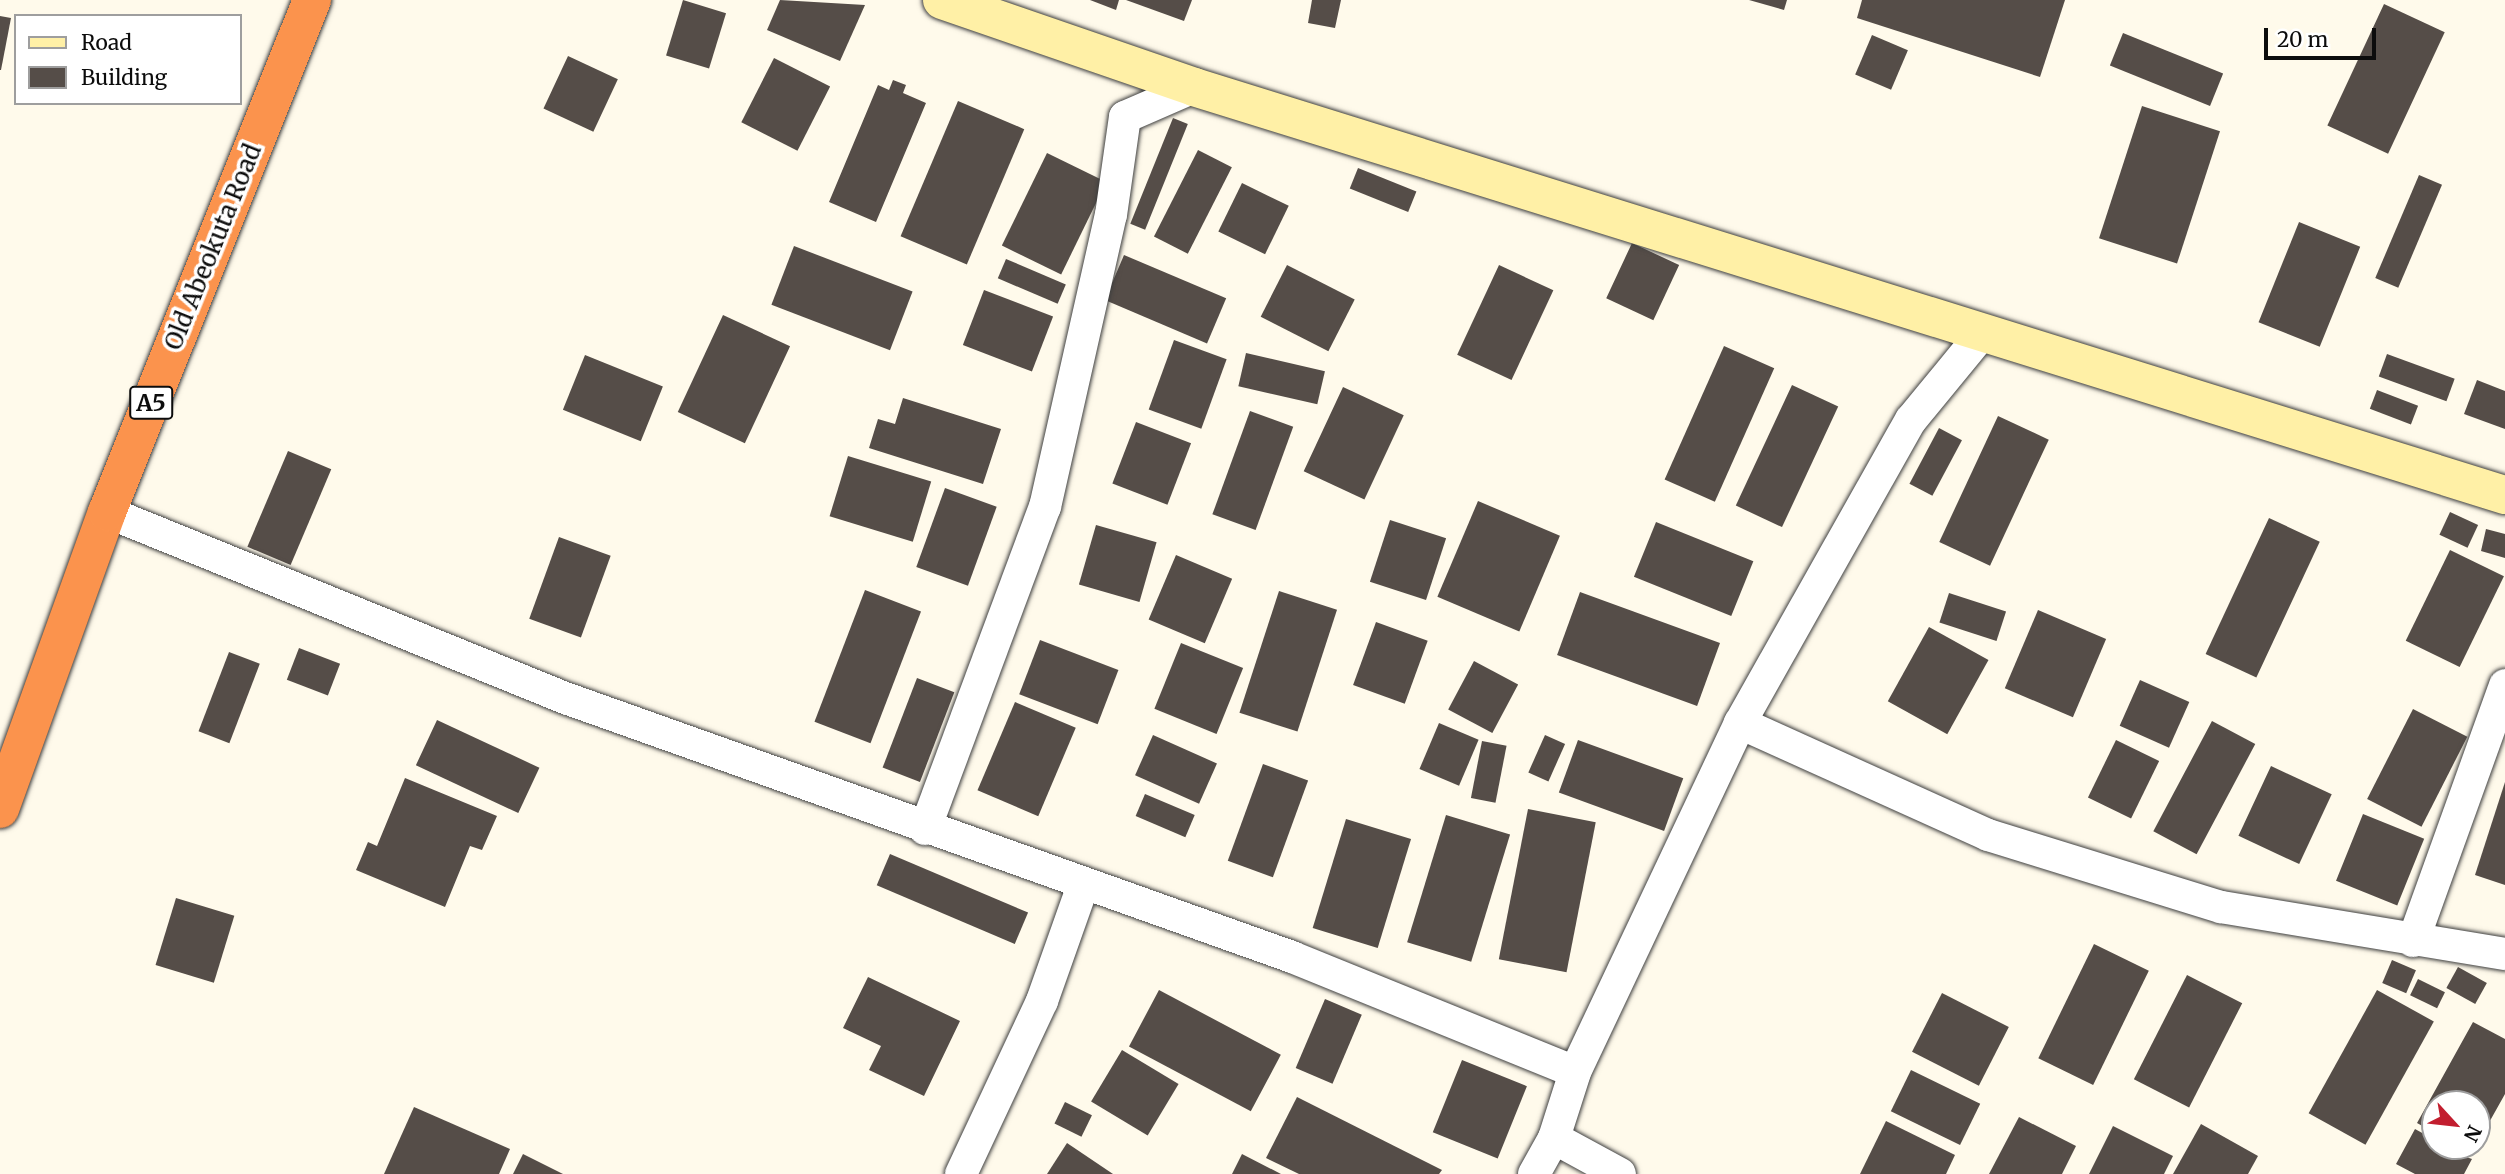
<!DOCTYPE html>
<html>
<head>
<meta charset="utf-8">
<style>
	body { margin:0 }
	#map { position:relative; width:2505px; height:1174px; overflow:hidden; background:#fffaeb; font-family:Merriweather,serif }
	div>[style] { position:absolute }
	[style*='--x'] { left:calc(var(--x)*1px); top:calc(var(--y)*1px); width:calc(var(--w)*1px); rotate:calc(var(--a)*1deg) }
	.building>* { inset:0; background:#554d48; transform-origin:0 0 }
	.roads { filter:drop-shadow(0 0 2px #3f3f3f) drop-shadow(0 0 2px #3f3f3f) }
	.street>* { height:32px; margin:-16px; padding:0 16px; transform-origin:16px; border-radius:16px; background:#fff }
	.secondary>* { height:38px; margin:-19px; padding:0 19px; transform-origin:19px; border-radius:19px; background:#fff0a6 }
	.highway>* { height:38px; margin:-19px; padding:0 19px; transform-origin:19px; border-radius:19px; background:#fb934d }
	span { translate:-50% -50%; white-space:nowrap; text-align:center; line-height:1.15; -webkit-text-stroke:7px #fff; paint-order:stroke }
	.shield-label span { padding:2px 5px; background:#fff; border:2px solid; border-radius:5px; -webkit-text-stroke-width:0 }
	.shield-label { font-size:23px; color:#0c0c0c; font-weight:700 }
	.street-label { font-size:24px; color:#0c0c0c }
	.legend { position:absolute; left:14px; top:14px; width:228px; height:91px; box-sizing:border-box; background:#fff; border:2px solid #9e9e9e; margin:0; padding:9px 12px; list-style:none; font-size:21px; color:#0c0c0c }
	.legend li { display:flex; align-items:center; gap:14px; height:35px }
	.legend b { width:35px; border:2px solid #9e9e9e }
	.north { position:absolute; left:2421px; top:1090px; width:70px; height:70px; box-sizing:border-box; background:#fff; border:2px solid #9e9e9e; border-radius:50%; rotate:117deg; font-size:19px; font-weight:700; line-height:28px; text-align:center; color:#0c0c0c }
	.north::after { content:''; display:block; margin:auto; width:24px; height:32px; background:#c21e2f; clip-path:polygon(50% 0,100% 100%,50% 72%,0 100%) }
	.scale { position:absolute; left:2264px; top:28px; width:112px; height:32px; box-sizing:border-box; border:4px solid #0c0c0c; border-top:0; padding-left:9px; font-size:21px; line-height:24px; white-space:nowrap; color:#0c0c0c; -webkit-text-stroke:5px #fff; paint-order:stroke }
</style>
</head>
<body>
<div id="map">
	<div class="building">
		<i style="left:683px;top:0;width:45px;height:58px;rotate:17deg"></i>
		<i style="clip-path:polygon(780px 0,865px 5px,840px 61px,767px 30px)"></i>
		<i style="clip-path:polygon(1090px 0,1119px 0,1116px 10px)"></i>
		<i style="clip-path:polygon(1126px 0,1192px 0,1184px 21px)"></i>
		<i style="clip-path:polygon(1312px 0,1341px 0,1335px 28px,1308px 23px)"></i>
		<i style="clip-path:polygon(1749px 0,1787px 0,1784px 10px)"></i>
		<i style="clip-path:polygon(1862px 0,2065px 0,2040px 77px,1857px 18px)"></i>
		<i style="left:2384px;top:4px;width:67px;height:134px;rotate:25deg"></i>
		<i style="clip-path:polygon(0 16px,11px 18px,1px 70px,0 70px)"></i>
		<i style="left:2123px;top:33px;width:108px;height:35px;rotate:22deg"></i>
		<i style="left:1872px;top:35px;width:39px;height:43px;rotate:23deg"></i>
		<i style="left:568px;top:56px;width:55px;height:58px;rotate:25deg"></i>
		<i style="left:774px;top:58px;width:63px;height:72px;rotate:27deg"></i>
		<i style="clip-path:polygon(893px 80px,906px 85px,903px 93px,926px 103px,876px 222px,829px 202px,878px 85px,889px 90px)"></i>
		<i style="left:958px;top:101px;width:72px;height:147px;rotate:23deg"></i>
		<i style="left:2142px;top:106px;width:82px;height:139px;rotate:18deg"></i>
		<i style="left:1173px;top:118px;width:16px;height:114px;rotate:22deg"></i>
		<i style="left:1198px;top:150px;width:38px;height:97px;rotate:27deg"></i>
		<i style="left:1047px;top:153px;width:66px;height:103px;rotate:26deg"></i>
		<i style="left:1358px;top:168px;width:63px;height:22px;rotate:22deg"></i>
		<i style="left:2419px;top:175px;width:25px;height:112px;rotate:23deg"></i>
		<i style="left:1242px;top:183px;width:52px;height:54px;rotate:26deg"></i>
		<i style="left:2299px;top:222px;width:66px;height:108px;rotate:22deg"></i>
		<i style="left:1632px;top:243px;width:52px;height:61px;rotate:25deg"></i>
		<i style="left:794px;top:246px;width:127px;height:63px;rotate:21deg"></i>
		<i style="left:1124px;top:255px;width:111px;height:49px;rotate:23deg"></i>
		<i style="left:1006px;top:259px;width:65px;height:21px;rotate:23deg"></i>
		<i style="left:1287px;top:265px;width:76px;height:58px;rotate:27deg"></i>
		<i style="left:1499px;top:265px;width:60px;height:99px;rotate:25deg"></i>
		<i style="left:984px;top:290px;width:74px;height:59px;rotate:21deg"></i>
		<i style="left:723px;top:315px;width:74px;height:107px;rotate:25deg"></i>
		<i style="left:1174px;top:340px;width:56px;height:74px;rotate:20deg"></i>
		<i style="left:1724px;top:346px;width:55px;height:146px;rotate:24deg"></i>
		<i style="left:1246px;top:353px;width:81px;height:34px;rotate:13deg"></i>
		<i style="left:2387px;top:354px;width:72px;height:24px;rotate:20deg"></i>
		<i style="left:585px;top:355px;width:84px;height:59px;rotate:22deg"></i>
		<i style="clip-path:polygon(2477px 380px,2505px 391px,2505px 429px,2464px 414px)"></i>
		<i style="left:1792px;top:385px;width:51px;height:133px;rotate:25deg"></i>
		<i style="left:1343px;top:387px;width:67px;height:93px;rotate:25deg"></i>
		<i style="left:2377px;top:390px;width:44px;height:20px;rotate:21deg"></i>
		<i style="clip-path:polygon(903px 398px,1001px 429px,983px 484px,869px 448px,878px 419px,895px 424px)"></i>
		<i style="left:1250px;top:411px;width:46px;height:110px;rotate:20deg"></i>
		<i style="left:1998px;top:416px;width:56px;height:139px;rotate:25deg"></i>
		<i style="left:1136px;top:422px;width:59px;height:66px;rotate:21deg"></i>
		<i style="left:1939px;top:428px;width:26px;height:63px;rotate:28deg"></i>
		<i style="left:288px;top:451px;width:47px;height:104px;rotate:23deg"></i>
		<i style="left:848px;top:456px;width:87px;height:63px;rotate:17deg"></i>
		<i style="left:945px;top:488px;width:55px;height:84px;rotate:20deg"></i>
		<i style="left:1478px;top:501px;width:89px;height:104px;rotate:23deg"></i>
		<i style="left:2450px;top:512px;width:31px;height:25px;rotate:25deg"></i>
		<i style="left:2269px;top:518px;width:56px;height:150px;rotate:25deg"></i>
		<i style="left:1390px;top:520px;width:59px;height:65px;rotate:18deg"></i>
		<i style="left:1656px;top:522px;width:105px;height:59px;rotate:22deg"></i>
		<i style="left:1096px;top:525px;width:63px;height:62px;rotate:16deg"></i>
		<i style="clip-path:polygon(2486px 529px,2505px 534px,2505px 558px,2481px 551px)"></i>
		<i style="left:559px;top:537px;width:55px;height:87px;rotate:20deg"></i>
		<i style="left:2450px;top:550px;width:60px;height:101px;rotate:26deg"></i>
		<i style="left:1176px;top:555px;width:61px;height:70px;rotate:23deg"></i>
		<i style="left:865px;top:590px;width:60px;height:141px;rotate:21deg"></i>
		<i style="left:1279px;top:591px;width:61px;height:128px;rotate:18deg"></i>
		<i style="left:1580px;top:592px;width:149px;height:67px;rotate:20deg"></i>
		<i style="left:1949px;top:593px;width:60px;height:31px;rotate:18deg"></i>
		<i style="left:2038px;top:610px;width:74px;height:85px;rotate:23deg"></i>
		<i style="left:1376px;top:622px;width:55px;height:67px;rotate:20deg"></i>
		<i style="left:1929px;top:627px;width:68px;height:85px;rotate:29deg"></i>
		<i style="left:1040px;top:640px;width:84px;height:58px;rotate:21deg"></i>
		<i style="left:1181px;top:643px;width:67px;height:71px;rotate:22deg"></i>
		<i style="left:299px;top:648px;width:44px;height:34px;rotate:21deg"></i>
		<i style="left:229px;top:652px;width:33px;height:85px;rotate:21deg"></i>
		<i style="left:1474px;top:661px;width:50px;height:55px;rotate:28deg"></i>
		<i style="left:917px;top:678px;width:40px;height:96px;rotate:21deg"></i>
		<i style="left:2140px;top:680px;width:54px;height:50px;rotate:24deg"></i>
		<i style="left:1015px;top:702px;width:66px;height:96px;rotate:23deg"></i>
		<i style="left:2413px;top:709px;width:61px;height:101px;rotate:27deg"></i>
		<i style="left:437px;top:720px;width:113px;height:50px;rotate:25deg"></i>
		<i style="left:2212px;top:721px;width:49px;height:125px;rotate:28deg"></i>
		<i style="left:1439px;top:723px;width:43px;height:50px;rotate:23deg"></i>
		<i style="left:1153px;top:735px;width:70px;height:44px;rotate:24deg"></i>
		<i style="left:1545px;top:735px;width:22px;height:41px;rotate:24deg"></i>
		<i style="left:1578px;top:740px;width:112px;height:56px;rotate:20deg"></i>
		<i style="left:2116px;top:740px;width:48px;height:64px;rotate:26deg"></i>
		<i style="left:1482px;top:741px;width:25px;height:58px;rotate:11deg"></i>
		<i style="left:1263px;top:764px;width:48px;height:103px;rotate:20deg"></i>
		<i style="left:2271px;top:766px;width:67px;height:77px;rotate:25deg"></i>
		<i style="clip-path:polygon(405px 778px,497px 816px,482px 850px,470px 846px,445px 907px,356px 870px,368px 842px,377px 846px)"></i>
		<i style="clip-path:polygon(2505px 782px,2505px 885px,2475px 875px)"></i>
		<i style="left:1145px;top:794px;width:54px;height:24px;rotate:23deg"></i>
		<i style="left:1528px;top:809px;width:69px;height:153px;rotate:11deg"></i>
		<i style="left:2363px;top:814px;width:66px;height:72px;rotate:22deg"></i>
		<i style="left:1446px;top:815px;width:67px;height:133px;rotate:17deg"></i>
		<i style="left:1346px;top:819px;width:68px;height:114px;rotate:17deg"></i>
		<i style="left:890px;top:854px;width:150px;height:34px;rotate:23deg"></i>
		<i style="left:176px;top:898px;width:61px;height:70px;rotate:17deg"></i>
		<i style="left:2094px;top:944px;width:61px;height:127px;rotate:26deg"></i>
		<i style="left:2392px;top:960px;width:26px;height:25px;rotate:23deg"></i>
		<i style="left:2458px;top:967px;width:33px;height:24px;rotate:29deg"></i>
		<i style="left:2187px;top:975px;width:62px;height:117px;rotate:27deg"></i>
		<i style="clip-path:polygon(868px 977px,960px 1021px,924px 1096px,869px 1070px,881px 1046px,843px 1028px)"></i>
		<i style="left:2418px;top:979px;width:30px;height:18px;rotate:26deg"></i>
		<i style="left:1159px;top:990px;width:138px;height:64px;rotate:28deg"></i>
		<i style="left:2377px;top:990px;width:65px;height:141px;rotate:29deg"></i>
		<i style="left:1942px;top:993px;width:75px;height:66px;rotate:27deg"></i>
		<i style="left:1325px;top:999px;width:40px;height:75px;rotate:23deg"></i>
		<i style="clip-path:polygon(2473px 1022px,2505px 1039px,2505px 1094px,2477px 1144px,2477px 1104px,2435px 1104px,2435px 1133px,2417px 1123px)"></i>
		<i style="left:1122px;top:1050px;width:66px;height:60px;rotate:31deg"></i>
		<i style="left:1462px;top:1060px;width:70px;height:78px;rotate:22deg"></i>
		<i style="left:1911px;top:1070px;width:77px;height:46px;rotate:26deg"></i>
		<i style="clip-path:polygon(1297px 1097px,1442px 1170px,1439px 1174px,1299px 1174px,1266px 1158px)"></i>
		<i style="left:1065px;top:1102px;width:30px;height:24px;rotate:26deg"></i>
		<i style="clip-path:polygon(414px 1107px,510px 1149px,499px 1174px,384px 1174px)"></i>
		<i style="clip-path:polygon(2019px 1117px,2076px 1146px,2062px 1174px,1989px 1174px)"></i>
		<i style="clip-path:polygon(1886px 1121px,1955px 1155px,1946px 1174px,1860px 1174px)"></i>
		<i style="clip-path:polygon(2201px 1124px,2258px 1156px,2248px 1174px,2173px 1174px)"></i>
		<i style="clip-path:polygon(2113px 1126px,2173px 1156px,2164px 1174px,2089px 1174px)"></i>
		<i style="clip-path:polygon(2415px 1129px,2435px 1140px,2435px 1146px,2472px 1159px,2464px 1174px,2415px 1174px,2396px 1164px)"></i>
		<i style="clip-path:polygon(1067px 1143px,1113px 1174px,1047px 1174px)"></i>
		<i style="clip-path:polygon(2459px 1146px,2476px 1146px,2472px 1153px)"></i>
		<i style="clip-path:polygon(523px 1154px,563px 1174px,513px 1174px)"></i>
		<i style="clip-path:polygon(1242px 1154px,1281px 1174px,1232px 1174px)"></i>
	</div>
	<div class="roads">
		<div class="street">
			<i style="--x:107;--y:512;--w:497;--a:22.1"></i>
			<i style="--x:568;--y:699;--w:769;--a:19.61"></i>
			<i style="--x:1292;--y:957;--w:305;--a:22.1"></i>
			<i style="--x:1740;--y:723;--w:272;--a:24.3"></i>
			<i style="--x:1988;--y:835;--w:244;--a:17.2"></i>
			<i style="--x:2221;--y:907;--w:288;--a:9.4"></i>
			<i style="--x:925;--y:829;--w:344;--a:-69.6"></i>
			<i style="--x:1045;--y:507;--w:299;--a:-77.3"></i>
			<i style="--x:1111;--y:215;--w:99;--a:-81.9"></i>
			<i style="--x:1125;--y:117;--w:75;--a:-23.5"></i>
			<i style="--x:2413;--y:941;--w:272;--a:-70.2"></i>
			<i style="--x:1554;--y:1138;--w:75;--a:28.6"></i>
			<i style="--x:961;--y:1174;--w:191;--a:-64.9"></i>
			<i style="--x:1042;--y:1001;--w:123;--a:-70.5"></i>
			<i style="--x:1534;--y:1174;--w:41;--a:-60.9"></i>
			<i style="--x:1554;--y:1138;--w:69;--a:-72.3"></i>
			<i style="--x:1575;--y:1072;--w:386;--a:-64.7"></i>
			<i style="--x:1740;--y:723;--w:348;--a:-60.6"></i>
			<i style="--x:1911;--y:420;--w:109;--a:-50.6"></i>
		</div>
		<div class="secondary">
			<i style="--x:942;--y:0;--w:267;--a:19"></i>
			<i style="--x:1194;--y:87;--w:1373;--a:17.29"></i>
		</div>
		<div class="highway">
			<i style="--x:0;--y:809;--w:316;--a:-70.2"></i>
			<i style="--x:107;--y:512;--w:552;--a:-68.18"></i>
		</div>
	</div>
	<div class="shield-label">
		<span style="left:151px;top:403px">A5</span>
	</div>
	<div class="street-label">
		<span style="left:213px;top:247px;rotate:-68deg">Old Abeokuta Road</span>
	</div>
	<ul class="legend">
	<li><b style="height:9px;background:#fff0a6"></b>Road</li>
	<li><b style="height:19px;background:#554d48"></b>Building</li>
	</ul>
	<div class="north">N</div>
	<div class="scale">20 m</div>
</div>
</body>
</html>
